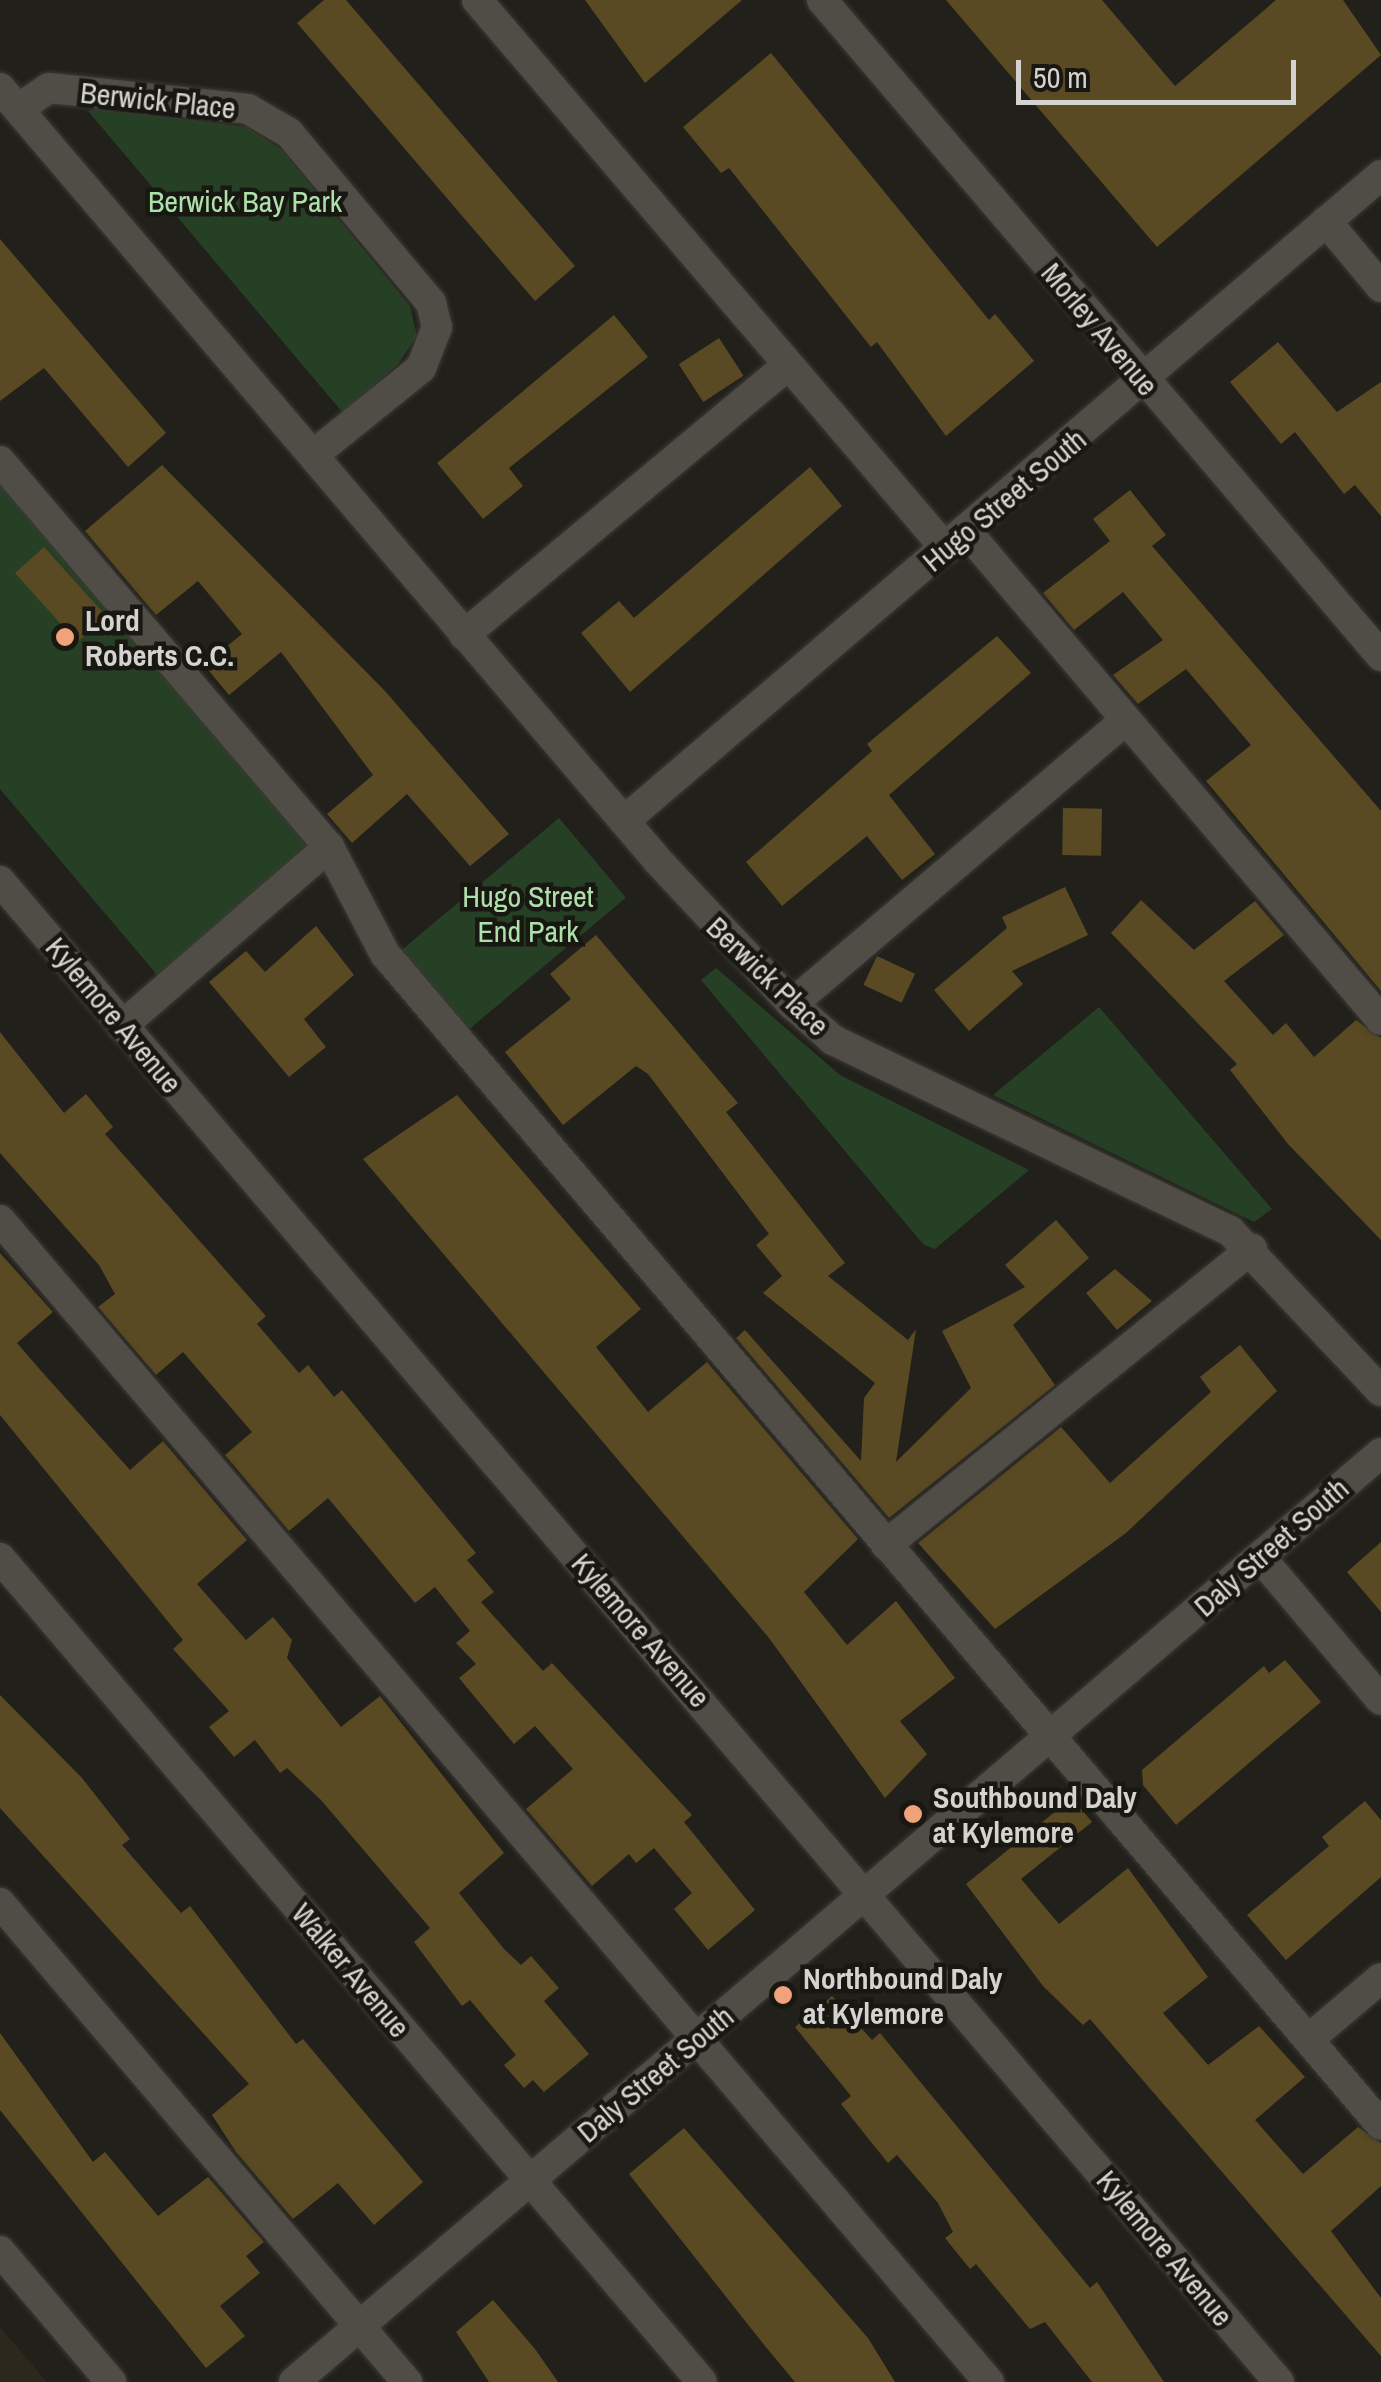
<!DOCTYPE html>
<html>
<head>
<meta charset="utf-8">
<style>
	body { margin:0 }
	#map { position:relative; width:1381px; height:2382px; overflow:hidden; background:#22201b; font-family:"Archivo Narrow",sans-serif }
	div>[style] { position:absolute }
	[style*='--x'] { left:calc(var(--x)*1px); top:calc(var(--y)*1px); width:calc(var(--w)*1px); rotate:calc(var(--a)*1deg) }
	.built>* { inset:0; background:#2d281d }
	.green>* { inset:0; background:#264025; transform-origin:0 0 }
	.building>* { inset:0; background:#5a4a23; transform-origin:0 0 }
	.roads { filter:drop-shadow(0 0 2px #3c3a36) drop-shadow(0 0 2px #3c3a36) }
	.minor>* { height:30px; margin:-15px; padding:0 15px; transform-origin:15px; border-radius:15px; background:#504d47 }
	.dots>* { width:28px; height:28px; translate:-50% -50%; box-sizing:border-box; border:5px solid #191712; border-radius:50% }
	span { translate:-50% -50%; white-space:nowrap; text-align:center; line-height:1.15; -webkit-text-stroke:9px #191712; paint-order:stroke }
	.street-label { font-size:30px; color:#d5d3cf }
	.park-label { font-size:30px; color:#aee0ab }
	.poi-label { font-size:30px; color:#d5d3cf; font-weight:700 }
	.left { translate:0 -50%; text-align:left }
	.scale { position:absolute; left:1016px; top:60px; width:280px; height:45px; box-sizing:border-box; border:5px solid #d5d3cf; border-top:0; padding-left:12px; font-size:30px; line-height:35px; white-space:nowrap; color:#d5d3cf; -webkit-text-stroke:8px #191712; paint-order:stroke }
</style>
</head>
<body>
<div id="map">
	<div class="built">
		<i style="clip-path:polygon(0 2327px,47px 2382px,0 2382px)"></i>
	</div>
	<div class="green">
		<i style="clip-path:polygon(99px 108px,247px 127px,282px 150px,410px 306px,417px 336px,398px 364px,343px 413px,88px 111px)"></i>
		<i style="clip-path:polygon(0 484px,307px 845px,158px 976px,0 789px)"></i>
		<i style="left:559px;top:818px;width:104px;height:210px;rotate:50deg"></i>
		<i style="clip-path:polygon(716px 968px,840px 1075px,1029px 1170px,935px 1249px,924px 1245px,701px 980px)"></i>
		<i style="clip-path:polygon(1099px 1007px,1272px 1209px,1254px 1222px,993px 1095px)"></i>
	</div>
	<div class="building">
		<i style="clip-path:polygon(324px 0,346px 0,575px 266px,535px 301px,297px 23px)"></i>
		<i style="clip-path:polygon(585px 0,742px 0,645px 83px)"></i>
		<i style="clip-path:polygon(946px 0,1102px 0,1175px 86px,1276px 0,1343px 0,1381px 55px,1157px 247px)"></i>
		<i style="clip-path:polygon(771px 53px,989px 320px,995px 314px,1034px 361px,946px 436px,877px 342px,871px 347px,729px 168px,721px 173px,683px 127px)"></i>
		<i style="clip-path:polygon(0 239px,166px 433px,128px 467px,44px 368px,0 401px)"></i>
		<i style="clip-path:polygon(614px 315px,648px 357px,509px 468px,523px 486px,483px 519px,437px 463px)"></i>
		<i style="left:719px;top:338px;width:45px;height:48px;rotate:57deg"></i>
		<i style="clip-path:polygon(1278px 342px,1337px 412px,1381px 382px,1381px 516px,1355px 485px,1344px 494px,1295px 432px,1281px 444px,1230px 382px)"></i>
		<i style="clip-path:polygon(162px 465px,385px 691px,509px 834px,470px 866px,407px 794px,352px 843px,327px 814px,373px 775px,281px 652px,229px 695px,204px 665px,242px 634px,198px 581px,156px 615px,85px 531px)"></i>
		<i style="clip-path:polygon(810px 467px,842px 506px,630px 692px,581px 633px,619px 601px,634px 618px)"></i>
		<i style="clip-path:polygon(1130px 490px,1166px 535px,1152px 546px,1381px 811px,1381px 991px,1206px 781px,1251px 745px,1186px 669px,1138px 704px,1113px 675px,1163px 640px,1123px 592px,1074px 630px,1043px 593px,1110px 541px,1093px 519px)"></i>
		<i style="left:44px;top:547px;width:93px;height:39px;rotate:48deg"></i>
		<i style="clip-path:polygon(997px 636px,1031px 673px,889px 795px,935px 854px,902px 880px,867px 836px,782px 906px,746px 862px,872px 751px,867px 744px)"></i>
		<i style="left:1063px;top:808px;width:39px;height:47px;rotate:1deg"></i>
		<i style="clip-path:polygon(1065px 887px,1088px 935px,1012px 971px,1023px 984px,969px 1031px,934px 990px,1007px 928px,1002px 917px)"></i>
		<i style="clip-path:polygon(1141px 900px,1194px 950px,1255px 901px,1284px 935px,1224px 981px,1273px 1035px,1286px 1023px,1314px 1057px,1356px 1020px,1381px 1038px,1381px 1240px,1288px 1144px,1230px 1070px,1237px 1064px,1111px 933px)"></i>
		<i style="clip-path:polygon(316px 926px,354px 975px,304px 1019px,326px 1047px,289px 1077px,209px 982px,246px 951px,265px 972px)"></i>
		<i style="clip-path:polygon(596px 935px,738px 1103px,726px 1112px,845px 1263px,828px 1276px,908px 1340px,916px 1329px,896px 1462px,971px 1388px,942px 1331px,1025px 1287px,1005px 1265px,1056px 1220px,1089px 1258px,1013px 1325px,1055px 1385px,889px 1518px,736px 1338px,745px 1330px,861px 1461px,864px 1398px,875px 1383px,763px 1293px,782px 1276px,756px 1245px,769px 1234px,648px 1074px,636px 1066px,563px 1125px,505px 1052px,571px 999px,550px 974px)"></i>
		<i style="left:877px;top:956px;width:42px;height:32px;rotate:25deg"></i>
		<i style="clip-path:polygon(0 1032px,64px 1113px,86px 1094px,113px 1127px,105px 1134px,266px 1316px,257px 1324px,299px 1373px,308px 1365px,334px 1397px,342px 1390px,476px 1553px,467px 1560px,494px 1592px,481px 1602px,543px 1671px,552px 1663px,692px 1815px,684px 1822px,755px 1910px,708px 1950px,674px 1909px,692px 1893px,654px 1848px,636px 1863px,629px 1854px,592px 1886px,526px 1809px,573px 1769px,535px 1726px,514px 1744px,459px 1678px,476px 1664px,456px 1643px,470px 1631px,435px 1587px,415px 1603px,328px 1498px,289px 1531px,225px 1455px,252px 1432px,183px 1352px,156px 1375px,98px 1307px,115px 1294px,99px 1265px,0 1153px)"></i>
		<i style="clip-path:polygon(457px 1095px,641px 1309px,596px 1347px,648px 1412px,707px 1362px,858px 1539px,804px 1592px,847px 1645px,896px 1601px,955px 1678px,900px 1721px,927px 1754px,885px 1798px,769px 1638px,363px 1159px)"></i>
		<i style="clip-path:polygon(0 1253px,53px 1312px,17px 1343px,43px 1373px,130px 1470px,163px 1441px,247px 1540px,197px 1584px,246px 1640px,273px 1617px,292px 1640px,287px 1658px,341px 1727px,380px 1696px,504px 1853px,459px 1893px,504px 1949px,521px 1965px,531px 1956px,559px 1988px,544px 2001px,589px 2054px,544px 2092px,533px 2080px,524px 2088px,504px 2065px,516px 2055px,470px 2000px,462px 2006px,414px 1942px,430px 1928px,321px 1800px,287px 1768px,280px 1773px,255px 1740px,234px 1757px,209px 1727px,229px 1711px,173px 1649px,183px 1640px,0 1415px)"></i>
		<i style="clip-path:polygon(1115px 1269px,1152px 1301px,1117px 1330px,1086px 1293px)"></i>
		<i style="clip-path:polygon(1240px 1345px,1277px 1391px,1126px 1533px,995px 1629px,918px 1543px,1061px 1427px,1110px 1483px,1211px 1392px,1200px 1377px)"></i>
		<i style="clip-path:polygon(1381px 1542px,1381px 1612px,1347px 1572px)"></i>
		<i style="clip-path:polygon(1285px 1660px,1321px 1702px,1176px 1825px,1143px 1785px,1142px 1770px,1264px 1666px,1269px 1673px)"></i>
		<i style="clip-path:polygon(0 1695px,82px 1778px,130px 1839px,122px 1845px,181px 1913px,190px 1906px,296px 2044px,303px 2039px,423px 2182px,374px 2225px,338px 2183px,293px 2219px,236px 2152px,212px 2115px,249px 2084px,0 1808px)"></i>
		<i style="clip-path:polygon(1072px 1798px,1092px 1822px,1021px 1879px,1059px 1924px,1128px 1868px,1208px 1977px,1163px 2013px,1208px 2065px,1259px 2026px,1305px 2077px,1255px 2120px,1303px 2174px,1358px 2127px,1381px 2143px,1381px 2186px,1331px 2231px,1381px 2298px,1381px 2356px,1090px 2019px,1083px 2025px,1043px 1986px,966px 1884px)"></i>
		<i style="clip-path:polygon(1365px 1801px,1381px 1820px,1381px 1877px,1286px 1960px,1247px 1915px,1329px 1846px,1322px 1837px)"></i>
		<i style="clip-path:polygon(832px 1996px,872px 2040px,880px 2033px,1090px 2288px,1097px 2282px,1164px 2382px,1092px 2382px,1045px 2322px,1030px 2329px,976px 2264px,970px 2269px,945px 2238px,953px 2232px,938px 2203px,897px 2155px,888px 2163px,867px 2137px,841px 2104px,851px 2096px,795px 2027px)"></i>
		<i style="clip-path:polygon(0 2033px,93px 2162px,105px 2152px,158px 2216px,208px 2177px,264px 2242px,246px 2256px,260px 2273px,220px 2306px,245px 2336px,206px 2368px,0 2110px)"></i>
		<i style="clip-path:polygon(684px 2128px,868px 2338px,895px 2382px,795px 2382px,761px 2341px,629px 2174px)"></i>
		<i style="clip-path:polygon(493px 2300px,535px 2349px,558px 2382px,489px 2382px,456px 2332px)"></i>
	</div>
	<div class="roads">
		<div class="minor">
			<i style="--x:477;--y:0;--w:722;--a:49.49"></i>
			<i style="--x:822;--y:0;--w:862;--a:49.56"></i>
			<i style="--x:0;--y:88;--w:1015;--a:49.59"></i>
			<i style="--x:658;--y:861;--w:196;--a:46.9"></i>
			<i style="--x:792;--y:1004;--w:55;--a:41.3"></i>
			<i style="--x:833;--y:1040;--w:441;--a:25.7"></i>
			<i style="--x:1230;--y:1231;--w:220;--a:46.7"></i>
			<i style="--x:18;--y:109;--w:37;--a:-34"></i>
			<i style="--x:49;--y:88;--w:200;--a:6"></i>
			<i style="--x:248;--y:109;--w:48;--a:30.3"></i>
			<i style="--x:289;--y:133;--w:222;--a:50.1"></i>
			<i style="--x:431;--y:303;--w:25;--a:76"></i>
			<i style="--x:437;--y:327;--w:44;--a:111.3"></i>
			<i style="--x:421;--y:368;--w:139;--a:141.1"></i>
			<i style="--x:1326;--y:221;--w:86;--a:50.2"></i>
			<i style="--x:0;--y:461;--w:507;--a:49.56"></i>
			<i style="--x:329;--y:847;--w:121;--a:62.4"></i>
			<i style="--x:385;--y:954;--w:1537;--a:49.62"></i>
			<i style="--x:966;--y:531;--w:641;--a:49.68"></i>
			<i style="--x:464;--y:635;--w:422;--a:-39.8"></i>
			<i style="--x:624;--y:821;--w:995;--a:-40.48"></i>
			<i style="--x:0;--y:881;--w:1972;--a:49.57"></i>
			<i style="--x:792;--y:1004;--w:438;--a:-40.4"></i>
			<i style="--x:122;--y:1026;--w:274;--a:-40.9"></i>
			<i style="--x:0;--y:1220;--w:1526;--a:49.6"></i>
			<i style="--x:886;--y:1545;--w:471;--a:-39"></i>
			<i style="--x:1260;--y:1557;--w:187;--a:49.8"></i>
			<i style="--x:0;--y:1558;--w:1082;--a:49.57"></i>
			<i style="--x:0;--y:1903;--w:629;--a:49.65"></i>
			<i style="--x:1309;--y:2039;--w:94;--a:-40.3"></i>
			<i style="--x:0;--y:2251;--w:172;--a:49.7"></i>
			<i style="--x:294;--y:2382;--w:1430;--a:-40.52"></i>
		</div>
	</div>
	<div class="dots">
		<i style="left:65px;top:637px;background:#f0a27a"></i>
		<i style="left:913px;top:1814px;background:#f0a27a"></i>
		<i style="left:783px;top:1995px;background:#f0a27a"></i>
	</div>
	<div class="street-label">
		<span style="left:158px;top:100px;rotate:6deg">Berwick Place</span>
		<span style="left:1100px;top:329px;rotate:50deg">Morley Avenue</span>
		<span style="left:1004px;top:500px;rotate:-40deg">Hugo Street South</span>
		<span style="left:768px;top:976px;rotate:44deg">Berwick Place</span>
		<span style="left:114px;top:1015px;rotate:50deg">Kylemore Avenue</span>
		<span style="left:1271px;top:1547px;rotate:-41deg">Daly Street South</span>
		<span style="left:641px;top:1630px;rotate:49deg">Kylemore Avenue</span>
		<span style="left:351px;top:1970px;rotate:50deg">Walker Avenue</span>
		<span style="left:655px;top:2074px;rotate:-40deg">Daly Street South</span>
		<span style="left:1165px;top:2248px;rotate:50deg">Kylemore Avenue</span>
	</div>
	<div class="park-label">
		<span style="left:245px;top:201px">Berwick Bay Park</span>
		<span style="left:528px;top:913px">Hugo Street<br>End Park</span>
	</div>
	<div class="poi-label">
		<span class="left" style="left:85px;top:637px">Lord<br>Roberts C.C.</span>
		<span class="left" style="left:933px;top:1814px">Southbound Daly<br>at Kylemore</span>
		<span class="left" style="left:803px;top:1995px">Northbound Daly<br>at Kylemore</span>
	</div>
	<div class="scale">50 m</div>
</div>
</body>
</html>
